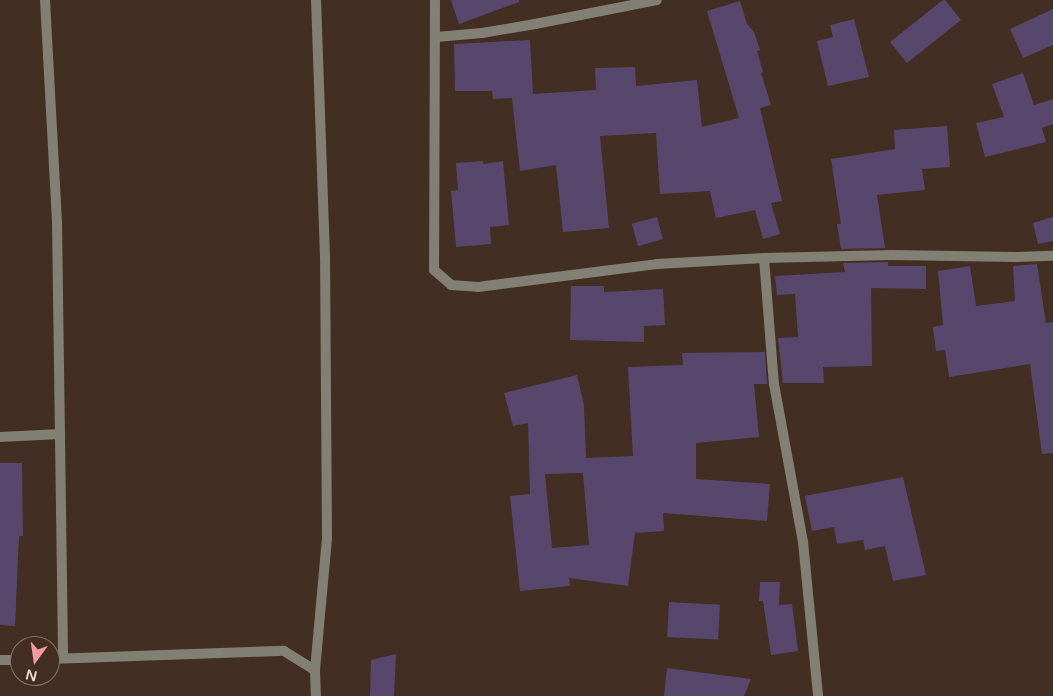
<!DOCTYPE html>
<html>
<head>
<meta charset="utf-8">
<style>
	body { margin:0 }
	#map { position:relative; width:1053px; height:696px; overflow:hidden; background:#422e22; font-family:"Varela Round",sans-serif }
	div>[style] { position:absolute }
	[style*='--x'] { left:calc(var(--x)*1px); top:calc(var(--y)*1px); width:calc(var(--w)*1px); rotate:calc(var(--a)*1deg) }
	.building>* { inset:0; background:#58476c; transform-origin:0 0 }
	.street>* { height:10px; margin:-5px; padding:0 5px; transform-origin:5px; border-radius:5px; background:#827f75 }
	span { translate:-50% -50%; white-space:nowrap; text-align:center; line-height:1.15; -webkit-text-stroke:5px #422e22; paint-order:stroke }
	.north { position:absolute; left:10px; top:636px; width:50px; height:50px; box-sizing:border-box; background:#422e22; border:1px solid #857469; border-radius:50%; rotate:194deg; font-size:14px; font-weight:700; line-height:20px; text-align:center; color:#e9dcd4 }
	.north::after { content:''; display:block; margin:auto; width:18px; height:22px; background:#f49aa1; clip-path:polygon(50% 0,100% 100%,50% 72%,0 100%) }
</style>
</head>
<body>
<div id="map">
	<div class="building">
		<i style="clip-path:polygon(451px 0,519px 0,519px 2px,459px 24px)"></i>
		<i style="clip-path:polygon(943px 0,945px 0,961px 20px,907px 63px,890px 42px)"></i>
		<i style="clip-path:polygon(740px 1px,747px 24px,754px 32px,760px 50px,757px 51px,763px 72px,761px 73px,771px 105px,760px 108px,782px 201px,771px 203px,780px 234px,763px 239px,755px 210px,716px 218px,710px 191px,660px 194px,656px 133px,600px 136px,609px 228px,563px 232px,556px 165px,520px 171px,512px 98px,493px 99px,492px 91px,455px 91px,454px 44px,530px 40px,533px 94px,596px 90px,595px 68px,635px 67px,636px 86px,697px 80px,702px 127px,739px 118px,707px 11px)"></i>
		<i style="clip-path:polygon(1053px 9px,1053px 45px,1023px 58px,1010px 29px)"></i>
		<i style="clip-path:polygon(854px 19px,869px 77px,828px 86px,817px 41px,833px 37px,830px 25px)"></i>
		<i style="clip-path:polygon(1023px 73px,1034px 105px,1053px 99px,1053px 124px,1042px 128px,1046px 142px,985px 157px,976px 123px,1004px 117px,992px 84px)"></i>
		<i style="clip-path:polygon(947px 126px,950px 167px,922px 169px,925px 190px,877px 195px,885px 248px,841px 249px,837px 224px,841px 224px,831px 159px,895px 149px,894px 130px)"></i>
		<i style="clip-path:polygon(483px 161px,484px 164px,503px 161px,509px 225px,490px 227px,491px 244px,456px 247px,451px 191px,458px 190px,456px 163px)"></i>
		<i style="left:657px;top:217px;width:23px;height:26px;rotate:75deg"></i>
		<i style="clip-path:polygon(1053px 217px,1053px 241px,1038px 244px,1033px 223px)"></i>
		<i style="clip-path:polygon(888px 262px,888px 266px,926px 266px,926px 289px,871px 288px,872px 366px,823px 367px,824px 383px,783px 383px,778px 338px,798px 337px,795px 294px,777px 295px,775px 276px,845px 272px,843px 263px)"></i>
		<i style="clip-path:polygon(1037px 264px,1046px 323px,1053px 322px,1053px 453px,1042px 454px,1030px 364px,949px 377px,945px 350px,936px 351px,933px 327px,943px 325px,938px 271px,970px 266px,976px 306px,1015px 301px,1013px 266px)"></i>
		<i style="clip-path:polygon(571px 286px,604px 286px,604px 292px,663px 289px,665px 325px,644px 326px,644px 342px,570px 340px)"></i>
		<i style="clip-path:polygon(evenodd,765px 352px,767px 384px,754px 384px,759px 437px,696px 443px,696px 479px,770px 484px,767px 521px,663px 513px,664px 531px,635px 533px,628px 586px,569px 578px,570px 586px,520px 591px,510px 496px,530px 494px,528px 423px,513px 426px,504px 393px,577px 375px,584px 405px,586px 458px,633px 456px,628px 367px,683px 365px,682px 353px,765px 352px,583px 473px,589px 545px,552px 548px,545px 474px,583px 473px)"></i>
		<i style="clip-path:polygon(0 463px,22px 463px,23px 536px,19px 536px,15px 626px,0 625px)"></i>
		<i style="clip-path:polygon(903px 477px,926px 575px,893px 581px,885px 546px,865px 550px,863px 540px,837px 544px,834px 527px,812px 531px,805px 496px)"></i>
		<i style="clip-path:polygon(760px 582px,780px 582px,779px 605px,792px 604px,798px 651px,771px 655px,763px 601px,759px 601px)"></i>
		<i style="left:669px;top:602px;width:51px;height:35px;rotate:3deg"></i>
		<i style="clip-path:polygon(396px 654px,394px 696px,370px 696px,371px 660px)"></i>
		<i style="clip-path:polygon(667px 668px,751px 679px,744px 696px,664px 696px)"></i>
	</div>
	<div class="street">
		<i style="--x:45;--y:0;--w:222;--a:86.9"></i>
		<i style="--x:57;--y:222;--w:436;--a:89.2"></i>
		<i style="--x:435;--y:0;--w:270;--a:90.2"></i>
		<i style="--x:434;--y:270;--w:23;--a:41"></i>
		<i style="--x:451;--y:285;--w:27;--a:4"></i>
		<i style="--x:478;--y:287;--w:180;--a:-7.3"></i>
		<i style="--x:657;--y:264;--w:107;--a:-3.2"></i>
		<i style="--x:764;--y:258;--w:128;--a:-1.3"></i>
		<i style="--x:892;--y:255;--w:123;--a:0.9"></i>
		<i style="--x:1015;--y:257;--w:38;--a:-2"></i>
		<i style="--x:436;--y:37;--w:46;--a:-5"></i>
		<i style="--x:482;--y:33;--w:54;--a:-9.6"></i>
		<i style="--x:535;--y:24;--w:124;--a:-11.1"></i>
		<i style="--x:764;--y:258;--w:126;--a:85.5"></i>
		<i style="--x:774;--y:384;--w:161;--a:79.6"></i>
		<i style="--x:803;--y:542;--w:155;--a:84.4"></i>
		<i style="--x:0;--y:437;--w:60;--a:-2.9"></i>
		<i style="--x:50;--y:659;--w:234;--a:-2"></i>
		<i style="--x:284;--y:651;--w:36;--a:32"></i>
		<i style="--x:315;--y:670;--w:26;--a:88"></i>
		<i style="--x:0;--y:660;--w:20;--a:0"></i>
		<i style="--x:315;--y:670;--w:133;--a:-84.8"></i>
		<i style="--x:327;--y:538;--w:281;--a:-90.4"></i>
		<i style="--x:325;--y:257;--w:257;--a:-92"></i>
	</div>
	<div class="north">N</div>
</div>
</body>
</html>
